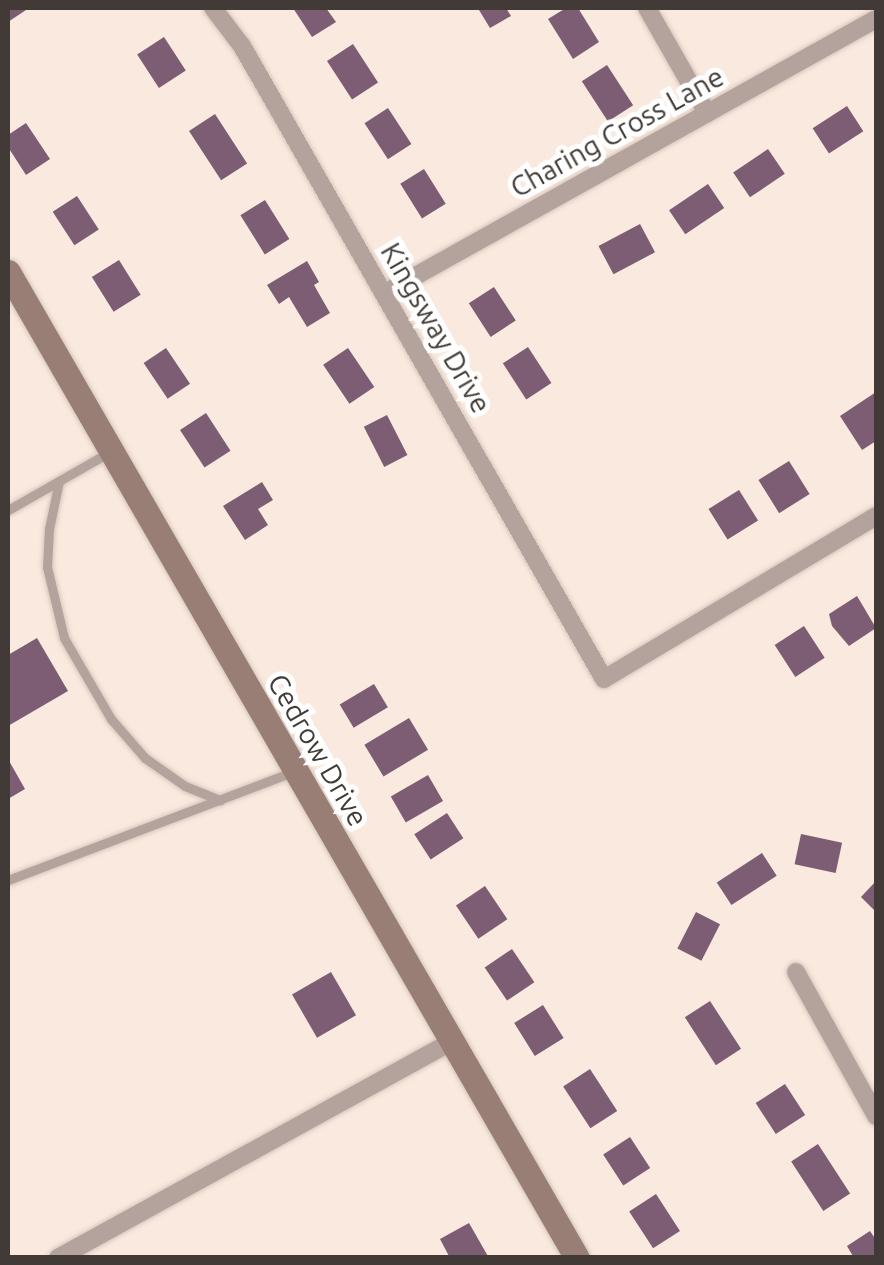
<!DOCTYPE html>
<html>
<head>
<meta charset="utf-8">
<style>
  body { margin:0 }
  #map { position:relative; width:884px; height:1265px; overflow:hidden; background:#fae9de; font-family:Ubuntu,sans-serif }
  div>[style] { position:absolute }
  .building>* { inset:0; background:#7c5d73; transform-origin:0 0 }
  .roads { filter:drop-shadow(0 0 2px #d5c6bc) drop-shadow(0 0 2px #d5c6bc) }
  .lane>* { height:9px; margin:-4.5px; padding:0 4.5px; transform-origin:4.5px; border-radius:4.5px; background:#b4a29c }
  .street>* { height:18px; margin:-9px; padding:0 9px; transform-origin:9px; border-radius:9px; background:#b4a29c }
  .secondary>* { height:25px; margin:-12.5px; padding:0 12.5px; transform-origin:12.5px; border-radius:12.5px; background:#987e75 }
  span { translate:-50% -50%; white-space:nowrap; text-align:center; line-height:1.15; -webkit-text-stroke:10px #fff; paint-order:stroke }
  .street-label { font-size:28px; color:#413a36 }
  .frame { position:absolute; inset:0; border:10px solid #413a36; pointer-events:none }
</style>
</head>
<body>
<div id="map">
  <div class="building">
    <i style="clip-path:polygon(8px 8px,29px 8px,8px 22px)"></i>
    <i style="clip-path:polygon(293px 8px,326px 8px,336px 22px,312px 37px)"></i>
    <i style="clip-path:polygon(483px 8px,506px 8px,511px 16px,490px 28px,479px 10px)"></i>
    <i style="clip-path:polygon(566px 8px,578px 8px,599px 42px,573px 59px,548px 19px)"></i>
    <i style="left:164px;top:37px;width:40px;height:32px;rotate:57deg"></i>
    <i style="left:353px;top:44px;width:46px;height:31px;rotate:57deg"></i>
    <i style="left:607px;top:65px;width:48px;height:30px;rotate:57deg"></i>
    <i style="left:847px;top:106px;width:30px;height:41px;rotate:57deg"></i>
    <i style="left:388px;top:108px;width:43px;height:28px;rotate:57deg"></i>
    <i style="left:215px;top:114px;width:59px;height:31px;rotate:57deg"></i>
    <i style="clip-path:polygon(26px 123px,50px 159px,26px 175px,8px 147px,8px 135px)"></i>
    <i style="left:768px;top:149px;width:30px;height:42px;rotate:56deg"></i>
    <i style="left:424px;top:169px;width:41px;height:28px;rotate:58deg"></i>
    <i style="left:708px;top:184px;width:29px;height:47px;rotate:56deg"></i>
    <i style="left:77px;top:196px;width:40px;height:29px;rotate:57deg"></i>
    <i style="left:265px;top:200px;width:46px;height:29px;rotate:58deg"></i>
    <i style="left:640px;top:224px;width:32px;height:47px;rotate:62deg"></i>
    <i style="left:119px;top:260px;width:41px;height:32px;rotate:58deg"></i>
    <i style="clip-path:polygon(307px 261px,319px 282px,314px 285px,330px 313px,307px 327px,289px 297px,279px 304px,267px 285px)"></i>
    <i style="left:494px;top:287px;width:40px;height:30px;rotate:57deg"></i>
    <i style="left:528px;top:347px;width:43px;height:30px;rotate:57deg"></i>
    <i style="left:166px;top:348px;width:43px;height:27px;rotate:56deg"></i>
    <i style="left:348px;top:348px;width:47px;height:30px;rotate:56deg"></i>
    <i style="clip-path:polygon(876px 392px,876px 441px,862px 450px,840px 416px)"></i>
    <i style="left:206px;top:413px;width:45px;height:31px;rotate:57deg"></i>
    <i style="left:387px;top:415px;width:45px;height:26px;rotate:63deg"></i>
    <i style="left:789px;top:461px;width:39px;height:36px;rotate:58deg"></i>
    <i style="clip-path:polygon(262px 482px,273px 500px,258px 509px,268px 525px,245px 540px,223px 506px)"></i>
    <i style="left:739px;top:490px;width:36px;height:36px;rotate:58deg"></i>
    <i style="clip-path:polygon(857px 596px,876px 628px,849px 646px,832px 626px,829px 614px)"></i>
    <i style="left:804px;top:626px;width:38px;height:35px;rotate:57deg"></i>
    <i style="clip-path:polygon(37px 638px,68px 691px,8px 726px,8px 655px)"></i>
    <i style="left:374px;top:684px;width:27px;height:40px;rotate:59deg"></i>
    <i style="left:409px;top:718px;width:37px;height:52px;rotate:59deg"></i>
    <i style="clip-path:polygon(8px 759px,25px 789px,8px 799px)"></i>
    <i style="left:428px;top:775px;width:30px;height:43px;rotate:60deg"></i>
    <i style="left:447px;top:813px;width:30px;height:39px;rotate:57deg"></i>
    <i style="left:801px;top:834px;width:42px;height:31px;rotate:12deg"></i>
    <i style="left:762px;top:853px;width:27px;height:54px;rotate:57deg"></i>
    <i style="clip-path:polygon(876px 881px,876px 912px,861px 897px)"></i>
    <i style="left:485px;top:886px;width:40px;height:35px;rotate:56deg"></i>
    <i style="left:696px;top:912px;width:27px;height:41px;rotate:27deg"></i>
    <i style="left:512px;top:949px;width:40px;height:33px;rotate:56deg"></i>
    <i style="left:331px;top:972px;width:50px;height:45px;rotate:60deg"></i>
    <i style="left:710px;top:1001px;width:57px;height:30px;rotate:57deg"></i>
    <i style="left:543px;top:1005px;width:39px;height:34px;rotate:58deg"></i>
    <i style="left:590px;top:1069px;width:50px;height:32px;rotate:57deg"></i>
    <i style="left:785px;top:1084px;width:37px;height:35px;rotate:57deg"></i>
    <i style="left:630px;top:1137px;width:37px;height:32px;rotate:57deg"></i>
    <i style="left:818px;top:1144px;width:59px;height:32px;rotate:57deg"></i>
    <i style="left:656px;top:1194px;width:44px;height:32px;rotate:57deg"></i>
    <i style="clip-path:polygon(469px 1223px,489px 1258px,450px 1258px,440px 1239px)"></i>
    <i style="clip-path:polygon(870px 1231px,876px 1240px,876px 1258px,854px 1258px,847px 1246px)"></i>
  </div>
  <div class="roads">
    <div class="lane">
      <i style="left:59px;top:481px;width:49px;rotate:101.8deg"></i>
      <i style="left:49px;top:529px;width:38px;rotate:93deg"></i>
      <i style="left:47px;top:567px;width:73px;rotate:76.5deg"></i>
      <i style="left:64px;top:638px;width:94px;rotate:59.9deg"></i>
      <i style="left:111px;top:719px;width:52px;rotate:48.9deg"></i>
      <i style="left:145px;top:758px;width:49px;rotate:35deg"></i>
      <i style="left:185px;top:786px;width:38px;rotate:22deg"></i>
      <i style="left:8px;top:510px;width:115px;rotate:-29.7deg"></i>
      <i style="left:8px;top:880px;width:307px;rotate:-20.8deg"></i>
    </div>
    <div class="street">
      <i style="left:213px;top:8px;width:48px;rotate:52.7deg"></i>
      <i style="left:242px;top:46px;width:729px;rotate:60.24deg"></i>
      <i style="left:604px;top:679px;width:317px;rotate:-30.9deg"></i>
      <i style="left:647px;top:8px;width:121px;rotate:60.3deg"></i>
      <i style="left:385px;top:293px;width:562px;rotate:-29.16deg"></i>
      <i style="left:796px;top:972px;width:165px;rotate:60.9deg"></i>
      <i style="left:58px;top:1258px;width:448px;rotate:-28.8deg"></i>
    </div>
    <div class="secondary">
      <i style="left:8px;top:272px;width:1138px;rotate:60.01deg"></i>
    </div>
  </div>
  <div class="street-label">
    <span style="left:617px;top:132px;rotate:-29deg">Charing Cross Lane</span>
    <span style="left:436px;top:328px;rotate:60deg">Kingsway Drive</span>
    <span style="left:318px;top:750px;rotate:60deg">Cedrow Drive</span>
  </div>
  <div class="frame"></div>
</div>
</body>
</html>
